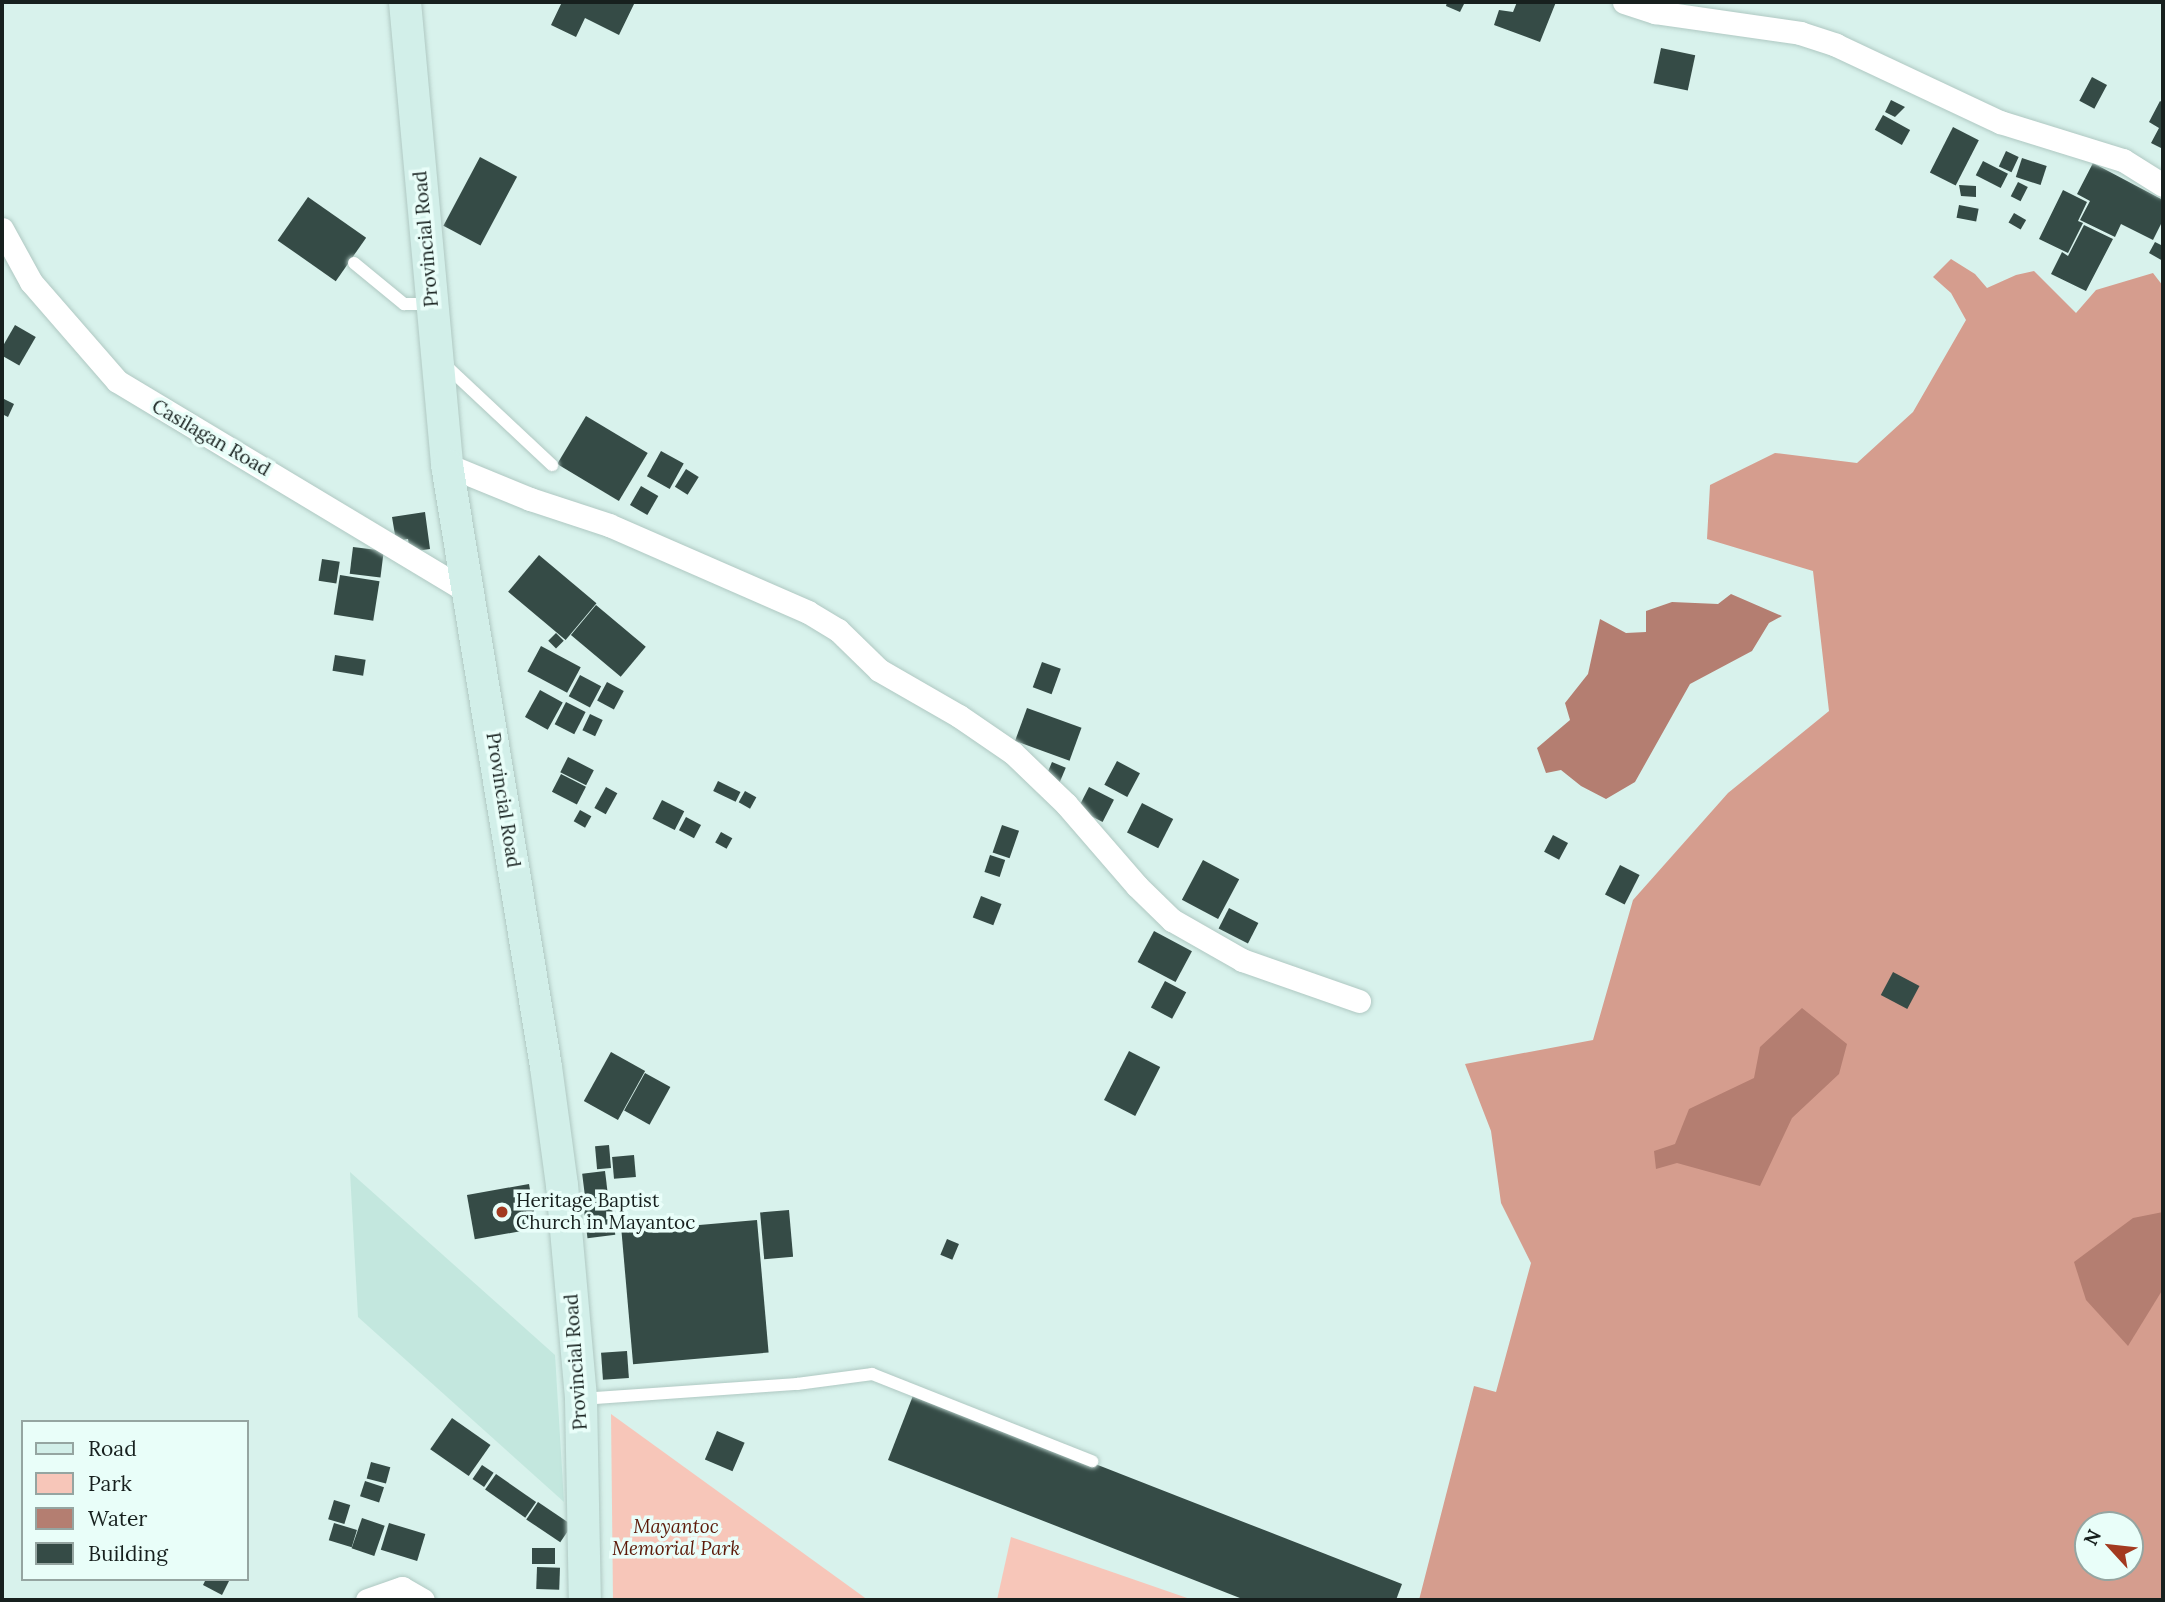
<!DOCTYPE html>
<html>
<head>
<meta charset="utf-8">
<style>
  body { margin:0 }
  #map { position:relative; width:2165px; height:1602px; overflow:hidden; background:#d8f2ec; font-family:Lora,serif }
  div>[style] { position:absolute }
  .built>* { inset:0; background:#c3e7de }
  .green>* { inset:0; background:#f7c6b9 }
  .forest>* { inset:0; background:#d59d8e }
  .water>* { inset:0; background:#b47e71 }
  .building>* { inset:0; background:#354b46; transform-origin:0 0 }
  .roads { filter:drop-shadow(0 0 2px #afc8c2) drop-shadow(0 0 2px #afc8c2) }
  .service>* { height:12px; margin:-6px; padding:0 6px; transform-origin:6px; border-radius:6px; background:#fff }
  .minor>* { height:23px; margin:-11.5px; padding:0 11.5px; transform-origin:11.5px; border-radius:11.5px; background:#fff }
  .secondary>* { height:32px; margin:-16px; padding:0 16px; transform-origin:16px; border-radius:16px; background:#d2efe9 }
  .dots>* { width:19px; height:19px; translate:-50% -50%; box-sizing:border-box; border:4px solid #e9fef9; border-radius:50% }
  span { translate:-50% -50%; white-space:nowrap; text-align:center; line-height:1.15; -webkit-text-stroke:7px #e9fef9; paint-order:stroke }
  .street-label { font-size:19px; color:#17201e }
  .poi-label { font-size:19px; color:#17201e }
  .left { translate:0 -50%; text-align:left }
  .park-label { font-size:19px; color:#5c1a09; font-style:italic }
  .frame { position:absolute; inset:0; border:4px solid #17201e; pointer-events:none }
  .legend { position:absolute; left:21px; top:1420px; width:228px; height:161px; box-sizing:border-box; background:#e9fef9; border:2px solid #95a5a1; margin:0; padding:9px 12px; list-style:none; font-size:21px; color:#17201e }
  .legend li { display:flex; align-items:center; gap:14px; height:35px }
  .legend b { width:35px; border:2px solid #95a5a1 }
  .north { position:absolute; left:2074px; top:1511px; width:70px; height:70px; box-sizing:border-box; background:#e9fef9; border:2px solid #95a5a1; border-radius:50%; rotate:297deg; font-size:19px; font-weight:700; line-height:28px; text-align:center; color:#17201e }
  .north::after { content:''; display:block; margin:auto; width:24px; height:32px; background:#a33a20; clip-path:polygon(50% 0,100% 100%,50% 72%,0 100%) }
</style>
</head>
<body>
<div id="map">
  <div class="built">
    <i style="clip-path:polygon(350px 1172px,555px 1355px,564px 1502px,358px 1317px)"></i>
  </div>
  <div class="green">
    <i style="clip-path:polygon(611px 1414px,868px 1600px,613px 1600px)"></i>
    <i style="clip-path:polygon(1011px 1537px,1193px 1600px,997px 1600px)"></i>
  </div>
  <div class="forest">
    <i style="clip-path:polygon(evenodd,1951px 259px,1975px 274px,1987px 288px,2016px 275px,2034px 271px,2076px 313px,2096px 290px,2153px 273px,2163px 286px,2163px 1600px,1419px 1600px,1474px 1386px,1496px 1392px,1531px 1263px,1501px 1203px,1491px 1131px,1465px 1064px,1593px 1040px,1633px 900px,1728px 793px,1829px 711px,1813px 571px,1707px 539px,1710px 485px,1775px 453px,1857px 463px,1913px 412px,1966px 320px,1951px 293px,1933px 277px,1951px 259px,2088px 1525px,2130px 1525px,2130px 1567px,2088px 1567px,2088px 1525px)"></i>
  </div>
  <div class="water">
    <i style="clip-path:polygon(1731px 594px,1782px 616px,1769px 623px,1752px 651px,1690px 684px,1635px 782px,1606px 799px,1581px 786px,1561px 770px,1546px 773px,1537px 748px,1570px 720px,1565px 703px,1588px 674px,1600px 619px,1626px 633px,1646px 632px,1646px 611px,1672px 602px,1718px 604px)"></i>
    <i style="clip-path:polygon(1802px 1008px,1847px 1044px,1839px 1074px,1792px 1118px,1760px 1186px,1677px 1163px,1656px 1169px,1654px 1151px,1675px 1144px,1689px 1109px,1754px 1078px,1760px 1047px)"></i>
    <i style="clip-path:polygon(2163px 1212px,2163px 1289px,2128px 1346px,2086px 1300px,2074px 1262px,2133px 1218px)"></i>
  </div>
  <div class="building">
    <i style="clip-path:polygon(562px 2px,635px 2px,619px 35px,585px 18px,576px 37px,551px 25px)"></i>
    <i style="clip-path:polygon(1447px 2px,1465px 2px,1460px 12px,1446px 6px)"></i>
    <i style="clip-path:polygon(1517px 2px,1556px 2px,1540px 42px,1494px 25px,1499px 10px,1513px 12px)"></i>
    <i style="left:1661px;top:48px;width:35px;height:36px;rotate:12deg"></i>
    <i style="left:2092px;top:77px;width:17px;height:27px;rotate:28deg"></i>
    <i style="clip-path:polygon(1891px 100px,1905px 107px,1895px 117px,1885px 112px)"></i>
    <i style="clip-path:polygon(2160px 101px,2163px 103px,2163px 149px,2151px 143px,2159px 128px,2149px 122px)"></i>
    <i style="left:1883px;top:115px;width:31px;height:17px;rotate:29deg"></i>
    <i style="left:1953px;top:127px;width:29px;height:51px;rotate:27deg"></i>
    <i style="left:2006px;top:151px;width:14px;height:17px;rotate:25deg"></i>
    <i style="left:480px;top:157px;width:42px;height:78px;rotate:28deg"></i>
    <i style="left:2022px;top:158px;width:26px;height:20px;rotate:18deg"></i>
    <i style="left:1983px;top:161px;width:28px;height:16px;rotate:27deg"></i>
    <i style="clip-path:polygon(2093px 163px,2163px 200px,2163px 220px,2153px 240px,2121px 224px,2115px 237px,2080px 220px,2090px 201px,2077px 194px)"></i>
    <i style="left:2018px;top:182px;width:11px;height:16px;rotate:27deg"></i>
    <i style="clip-path:polygon(1959px 185px,1976px 186px,1976px 197px,1961px 196px)"></i>
    <i style="clip-path:polygon(2063px 190px,2087px 202px,2078px 221px,2083px 223px,2068px 253px,2039px 239px)"></i>
    <i style="left:308px;top:197px;width:71px;height:53px;rotate:35deg"></i>
    <i style="left:1959px;top:205px;width:20px;height:13px;rotate:11deg"></i>
    <i style="left:2014px;top:213px;width:14px;height:11px;rotate:30deg"></i>
    <i style="clip-path:polygon(2084px 225px,2113px 239px,2086px 291px,2051px 274px,2062px 252px,2068px 256px)"></i>
    <i style="clip-path:polygon(2155px 242px,2163px 246px,2163px 261px,2149px 253px)"></i>
    <i style="left:15px;top:325px;width:24px;height:33px;rotate:30deg"></i>
    <i style="clip-path:polygon(4px 399px,14px 404px,8px 417px,2px 414px)"></i>
    <i style="left:586px;top:416px;width:72px;height:56px;rotate:31deg"></i>
    <i style="left:661px;top:451px;width:26px;height:29px;rotate:29deg"></i>
    <i style="left:686px;top:469px;width:15px;height:21px;rotate:32deg"></i>
    <i style="left:641px;top:486px;width:20px;height:22px;rotate:30deg"></i>
    <i style="clip-path:polygon(425px 512px,430px 549px,410px 552px,408px 539px,396px 541px,392px 517px)"></i>
    <i style="left:353px;top:547px;width:31px;height:27px;rotate:7deg"></i>
    <i style="left:539px;top:555px;width:75px;height:48px;rotate:40deg"></i>
    <i style="left:322px;top:559px;width:18px;height:22px;rotate:9deg"></i>
    <i style="left:340px;top:575px;width:40px;height:40px;rotate:9deg"></i>
    <i style="left:596px;top:605px;width:65px;height:39px;rotate:40deg"></i>
    <i style="left:556px;top:633px;width:11px;height:11px;rotate:45deg"></i>
    <i style="left:541px;top:646px;width:45px;height:29px;rotate:28deg"></i>
    <i style="left:335px;top:655px;width:31px;height:16px;rotate:9deg"></i>
    <i style="left:1042px;top:662px;width:20px;height:27px;rotate:20deg"></i>
    <i style="left:580px;top:675px;width:24px;height:24px;rotate:28deg"></i>
    <i style="left:607px;top:682px;width:19px;height:21px;rotate:28deg"></i>
    <i style="left:540px;top:690px;width:26px;height:31px;rotate:29deg"></i>
    <i style="left:566px;top:702px;width:22px;height:25px;rotate:27deg"></i>
    <i style="left:1027px;top:708px;width:58px;height:35px;rotate:20deg"></i>
    <i style="left:590px;top:714px;width:14px;height:18px;rotate:25deg"></i>
    <i style="left:568px;top:757px;width:29px;height:17px;rotate:27deg"></i>
    <i style="left:1117px;top:761px;width:26px;height:27px;rotate:28deg"></i>
    <i style="left:1052px;top:762px;width:15px;height:19px;rotate:23deg"></i>
    <i style="left:561px;top:774px;width:28px;height:20px;rotate:27deg"></i>
    <i style="left:718px;top:781px;width:25px;height:11px;rotate:26deg"></i>
    <i style="left:606px;top:787px;width:13px;height:24px;rotate:29deg"></i>
    <i style="left:1089px;top:787px;width:28px;height:25px;rotate:27deg"></i>
    <i style="left:745px;top:791px;width:13px;height:13px;rotate:29deg"></i>
    <i style="left:662px;top:800px;width:25px;height:21px;rotate:27deg"></i>
    <i style="left:1142px;top:803px;width:35px;height:33px;rotate:27deg"></i>
    <i style="left:580px;top:810px;width:13px;height:13px;rotate:29deg"></i>
    <i style="left:686px;top:817px;width:17px;height:15px;rotate:28deg"></i>
    <i style="left:1002px;top:825px;width:18px;height:29px;rotate:19deg"></i>
    <i style="left:721px;top:832px;width:13px;height:12px;rotate:29deg"></i>
    <i style="left:1553px;top:835px;width:17px;height:19px;rotate:28deg"></i>
    <i style="left:990px;top:855px;width:16px;height:18px;rotate:18deg"></i>
    <i style="left:1203px;top:860px;width:41px;height:45px;rotate:28deg"></i>
    <i style="left:1620px;top:865px;width:22px;height:33px;rotate:27deg"></i>
    <i style="left:981px;top:896px;width:22px;height:23px;rotate:21deg"></i>
    <i style="left:1229px;top:908px;width:33px;height:23px;rotate:27deg"></i>
    <i style="left:1154px;top:931px;width:43px;height:35px;rotate:28deg"></i>
    <i style="left:1893px;top:972px;width:30px;height:26px;rotate:28deg"></i>
    <i style="left:1165px;top:981px;width:24px;height:30px;rotate:28deg"></i>
    <i style="left:1129px;top:1051px;width:35px;height:55px;rotate:27deg"></i>
    <i style="left:611px;top:1052px;width:39px;height:56px;rotate:29deg"></i>
    <i style="left:645px;top:1073px;width:29px;height:43px;rotate:29deg"></i>
    <i style="left:609px;top:1145px;width:23px;height:14px;rotate:85deg"></i>
    <i style="left:634px;top:1155px;width:22px;height:22px;rotate:85deg"></i>
    <i style="left:605px;top:1171px;width:26px;height:23px;rotate:83deg"></i>
    <i style="left:529px;top:1184px;width:45px;height:63px;rotate:80deg"></i>
    <i style="left:611px;top:1200px;width:35px;height:28px;rotate:83deg"></i>
    <i style="left:789px;top:1210px;width:47px;height:29px;rotate:85deg"></i>
    <i style="left:757px;top:1220px;width:133px;height:136px;rotate:85deg"></i>
    <i style="left:947px;top:1239px;width:13px;height:17px;rotate:23deg"></i>
    <i style="left:627px;top:1351px;width:27px;height:26px;rotate:86deg"></i>
    <i style="clip-path:polygon(914px 1393px,1402px 1584px,1396px 1600px,1245px 1600px,888px 1460px)"></i>
    <i style="left:452px;top:1418px;width:47px;height:38px;rotate:35deg"></i>
    <i style="left:717px;top:1431px;width:30px;height:31px;rotate:23deg"></i>
    <i style="left:371px;top:1462px;width:20px;height:17px;rotate:15deg"></i>
    <i style="left:482px;top:1465px;width:14px;height:17px;rotate:34deg"></i>
    <i style="left:496px;top:1474px;width:49px;height:19px;rotate:35deg"></i>
    <i style="left:365px;top:1481px;width:20px;height:16px;rotate:18deg"></i>
    <i style="left:334px;top:1500px;width:17px;height:20px;rotate:17deg"></i>
    <i style="left:538px;top:1502px;width:41px;height:21px;rotate:34deg"></i>
    <i style="left:362px;top:1518px;width:24px;height:32px;rotate:19deg"></i>
    <i style="left:334px;top:1523px;width:24px;height:18px;rotate:17deg"></i>
    <i style="left:389px;top:1523px;width:38px;height:28px;rotate:17deg"></i>
    <i style="left:532px;top:1548px;width:23px;height:16px"></i>
    <i style="left:537px;top:1567px;width:23px;height:22px;rotate:2deg"></i>
    <i style="clip-path:polygon(206px 1579px,230px 1579px,222px 1595px,203px 1585px)"></i>
  </div>
  <div class="roads">
    <div class="service">
      <i style="left:354px;top:263px;width:65px;rotate:39.4deg"></i>
      <i style="left:404px;top:304px;width:28px"></i>
      <i style="left:442px;top:362px;width:151px;rotate:43.1deg"></i>
      <i style="left:581px;top:1399px;width:217px;rotate:-4deg"></i>
      <i style="left:797px;top:1384px;width:76px;rotate:-7.6deg"></i>
      <i style="left:872px;top:1374px;width:237px;rotate:21.6deg"></i>
    </div>
    <div class="minor">
      <i style="left:1624px;top:2px;width:33px;rotate:18deg"></i>
      <i style="left:1655px;top:12px;width:147px;rotate:8.2deg"></i>
      <i style="left:1800px;top:33px;width:38px;rotate:18deg"></i>
      <i style="left:1836px;top:45px;width:181px;rotate:25.2deg"></i>
      <i style="left:2000px;top:122px;width:129px;rotate:17.2deg"></i>
      <i style="left:2123px;top:160px;width:47px;rotate:32deg"></i>
      <i style="left:2px;top:229px;width:60px;rotate:61.3deg"></i>
      <i style="left:31px;top:282px;width:131px;rotate:49deg"></i>
      <i style="left:117px;top:381px;width:412px;rotate:31deg"></i>
      <i style="left:447px;top:465px;width:90px;rotate:22.3deg"></i>
      <i style="left:530px;top:499px;width:83px;rotate:18.2deg"></i>
      <i style="left:609px;top:525px;width:217px;rotate:23.6deg"></i>
      <i style="left:808px;top:612px;width:35px;rotate:31deg"></i>
      <i style="left:838px;top:630px;width:57px;rotate:44.3deg"></i>
      <i style="left:879px;top:670px;width:92px;rotate:29.9deg"></i>
      <i style="left:959px;top:716px;width:65px;rotate:34.4deg"></i>
      <i style="left:1013px;top:753px;width:74px;rotate:43.9deg"></i>
      <i style="left:1066px;top:804px;width:108px;rotate:49.1deg"></i>
      <i style="left:1137px;top:886px;width:49px;rotate:44.2deg"></i>
      <i style="left:1172px;top:920px;width:81px;rotate:29.7deg"></i>
      <i style="left:1242px;top:960px;width:124px;rotate:19.3deg"></i>
      <i style="left:367px;top:1600px;width:37px;rotate:-19deg"></i>
      <i style="left:402px;top:1588px;width:24px;rotate:30deg"></i>
    </div>
    <div class="secondary">
      <i style="left:405px;top:2px;width:465px;rotate:84.8deg"></i>
      <i style="left:447px;top:465px;width:610px;rotate:80.66deg"></i>
      <i style="left:546px;top:1067px;width:119px;rotate:82.3deg"></i>
      <i style="left:562px;top:1185px;width:215px;rotate:84.9deg"></i>
      <i style="left:581px;top:1399px;width:201px;rotate:88.9deg"></i>
    </div>
  </div>
  <div class="dots">
    <i style="left:502px;top:1212px;background:#a33a20"></i>
  </div>
  <div class="street-label">
    <span style="left:426px;top:239px;rotate:-95deg">Provincial Road</span>
    <span style="left:211px;top:438px;rotate:30deg">Casilagan Road</span>
    <span style="left:503px;top:800px;rotate:81deg">Provincial Road</span>
    <span style="left:576px;top:1362px;rotate:-94deg">Provincial Road</span>
  </div>
  <div class="poi-label">
    <span class="left" style="left:516px;top:1212px">Heritage Baptist<br>Church in Mayantoc</span>
  </div>
  <div class="park-label">
    <span style="left:676px;top:1538px">Mayantoc<br>Memorial Park</span>
  </div>
  <div class="frame"></div>
  <ul class="legend">
  <li><b style="height:9px;background:#d2efe9"></b>Road</li>
  <li><b style="height:19px;background:#f7c6b9"></b>Park</li>
  <li><b style="height:19px;background:#b47e71"></b>Water</li>
  <li><b style="height:19px;background:#354b46"></b>Building</li>
  </ul>
  <div class="north">N</div>
</div>
</body>
</html>
